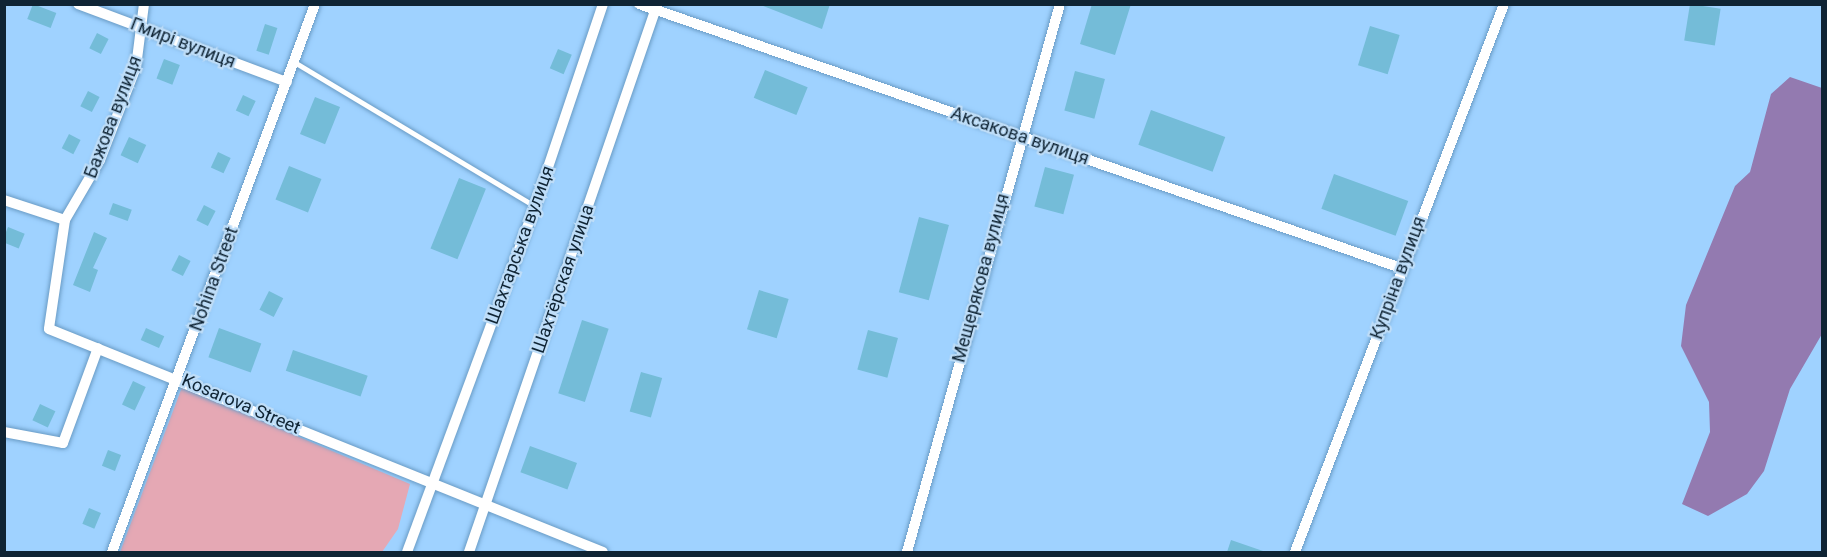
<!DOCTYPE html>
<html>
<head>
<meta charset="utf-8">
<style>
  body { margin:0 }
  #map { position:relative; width:1827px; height:557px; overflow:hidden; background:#9fd2ff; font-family:Roboto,sans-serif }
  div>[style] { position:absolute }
  .green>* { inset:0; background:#e5a8b4 }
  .water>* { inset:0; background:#937ab0 }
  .building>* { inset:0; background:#74bcd8; transform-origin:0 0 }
  .roads { filter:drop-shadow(0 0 2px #699bc5) drop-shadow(0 0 2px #699bc5) }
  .service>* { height:5px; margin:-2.5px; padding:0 2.5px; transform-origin:2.5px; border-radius:2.5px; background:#fff }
  .minor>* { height:10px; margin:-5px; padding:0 5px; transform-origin:5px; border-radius:5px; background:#fff }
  span { translate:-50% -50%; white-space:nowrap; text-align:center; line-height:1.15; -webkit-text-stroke:4.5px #beddf8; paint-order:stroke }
  .street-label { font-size:18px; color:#0f2434 }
  .frame { position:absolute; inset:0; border:6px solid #0f2434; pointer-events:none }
</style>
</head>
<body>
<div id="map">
  <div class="green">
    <i style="clip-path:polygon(182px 387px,410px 484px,398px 529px,382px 552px,120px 552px)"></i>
  </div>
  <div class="water">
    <i style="clip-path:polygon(1790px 77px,1822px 88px,1822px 334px,1790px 389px,1764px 471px,1747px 494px,1708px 516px,1682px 504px,1710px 432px,1709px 402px,1681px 346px,1686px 305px,1735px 186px,1750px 172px,1771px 94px)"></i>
  </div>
  <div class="building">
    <i style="left:33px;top:4px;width:25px;height:16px;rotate:21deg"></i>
    <i style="clip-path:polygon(758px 4px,830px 4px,822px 29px)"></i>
    <i style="clip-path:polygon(1092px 4px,1131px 4px,1115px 55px,1080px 44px)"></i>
    <i style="left:1690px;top:4px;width:31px;height:37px;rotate:9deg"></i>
    <i style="left:265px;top:24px;width:13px;height:28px;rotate:18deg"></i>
    <i style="left:1370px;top:26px;width:31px;height:41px;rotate:17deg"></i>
    <i style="left:97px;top:33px;width:13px;height:17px;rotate:27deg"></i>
    <i style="left:558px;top:49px;width:15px;height:21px;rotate:23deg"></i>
    <i style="left:164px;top:59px;width:17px;height:21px;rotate:21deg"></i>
    <i style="left:765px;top:70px;width:46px;height:30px;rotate:22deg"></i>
    <i style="left:1075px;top:71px;width:31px;height:41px;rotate:15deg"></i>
    <i style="left:88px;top:91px;width:13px;height:17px;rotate:27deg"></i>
    <i style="left:243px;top:95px;width:14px;height:17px;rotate:25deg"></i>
    <i style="left:315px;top:97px;width:27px;height:40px;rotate:22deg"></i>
    <i style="left:1151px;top:110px;width:79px;height:37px;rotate:20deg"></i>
    <i style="left:69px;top:134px;width:13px;height:16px;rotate:27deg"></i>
    <i style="left:129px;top:137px;width:19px;height:20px;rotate:25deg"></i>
    <i style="left:218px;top:152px;width:14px;height:17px;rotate:25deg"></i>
    <i style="left:289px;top:166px;width:35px;height:36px;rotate:22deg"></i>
    <i style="left:1045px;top:167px;width:30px;height:41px;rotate:15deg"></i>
    <i style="left:1334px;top:174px;width:79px;height:37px;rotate:20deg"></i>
    <i style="left:459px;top:178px;width:29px;height:76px;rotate:22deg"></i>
    <i style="left:113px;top:203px;width:20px;height:12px;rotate:20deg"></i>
    <i style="left:204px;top:205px;width:13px;height:17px;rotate:27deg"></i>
    <i style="left:919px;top:217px;width:31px;height:78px;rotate:15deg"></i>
    <i style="left:8px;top:227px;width:18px;height:16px;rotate:22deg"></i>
    <i style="clip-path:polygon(94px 232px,107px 238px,93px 268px,98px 270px,90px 292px,73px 285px)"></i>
    <i style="left:179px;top:255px;width:13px;height:17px;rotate:27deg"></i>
    <i style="left:759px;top:290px;width:31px;height:41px;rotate:17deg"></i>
    <i style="left:269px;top:291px;width:16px;height:21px;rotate:27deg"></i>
    <i style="left:582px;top:320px;width:28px;height:77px;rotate:18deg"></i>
    <i style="left:146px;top:328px;width:20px;height:13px;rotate:24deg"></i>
    <i style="left:219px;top:328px;width:45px;height:31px;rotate:20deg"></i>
    <i style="left:868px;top:330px;width:31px;height:41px;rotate:15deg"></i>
    <i style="left:293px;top:350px;width:79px;height:22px;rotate:19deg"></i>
    <i style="left:641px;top:372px;width:22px;height:41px;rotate:16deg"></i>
    <i style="left:133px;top:381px;width:14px;height:26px;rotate:25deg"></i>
    <i style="left:40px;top:404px;width:17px;height:18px;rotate:25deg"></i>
    <i style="left:530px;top:446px;width:50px;height:28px;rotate:20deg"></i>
    <i style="left:108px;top:450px;width:14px;height:17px;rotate:21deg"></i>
    <i style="left:89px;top:508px;width:13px;height:17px;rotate:23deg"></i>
    <i style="clip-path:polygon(1231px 540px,1263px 551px,1263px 552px,1227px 552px)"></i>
  </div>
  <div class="roads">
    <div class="service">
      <i style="left:294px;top:62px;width:281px;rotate:30.9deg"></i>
    </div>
    <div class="minor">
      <i style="left:78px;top:4px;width:223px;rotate:20.5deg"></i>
      <i style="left:144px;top:4px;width:64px;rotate:97.2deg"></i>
      <i style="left:136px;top:67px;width:100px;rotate:111.2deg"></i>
      <i style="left:100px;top:160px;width:69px;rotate:120.3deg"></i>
      <i style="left:65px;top:220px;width:110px;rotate:98.4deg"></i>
      <i style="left:49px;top:329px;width:597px;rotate:21.93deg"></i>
      <i style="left:639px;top:4px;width:806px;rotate:19.11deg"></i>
      <i style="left:4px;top:200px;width:64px;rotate:18.2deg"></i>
      <i style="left:4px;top:432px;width:60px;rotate:10.6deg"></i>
      <i style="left:63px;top:443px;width:101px;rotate:-69.8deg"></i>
      <i style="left:112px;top:552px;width:584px;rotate:-69.67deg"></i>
      <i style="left:407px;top:552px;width:369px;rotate:-69.7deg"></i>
      <i style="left:535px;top:206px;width:213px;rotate:-71.4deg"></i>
      <i style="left:469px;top:552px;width:578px;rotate:-71.03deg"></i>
      <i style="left:907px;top:552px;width:569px;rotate:-74.4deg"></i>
      <i style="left:1295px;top:552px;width:587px;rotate:-69.12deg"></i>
    </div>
  </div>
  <div class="street-label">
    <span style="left:183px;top:43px;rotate:21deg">Гмирі вулиця</span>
    <span style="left:113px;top:117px;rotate:-69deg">Бажова вулиця</span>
    <span style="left:1020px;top:136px;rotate:19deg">Аксакова вулиця</span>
    <span style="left:520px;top:245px;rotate:-70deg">Шахтарська вулиця</span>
    <span style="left:981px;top:278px;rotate:-75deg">Мещерякова вулиця</span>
    <span style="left:1398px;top:278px;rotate:-70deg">Купріна вулиця</span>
    <span style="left:214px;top:279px;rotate:-70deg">Nohina Street</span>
    <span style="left:563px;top:279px;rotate:-71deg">Шахтёрская улица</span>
    <span style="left:241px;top:404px;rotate:23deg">Kosarova Street</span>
  </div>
  <div class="frame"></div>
</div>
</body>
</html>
